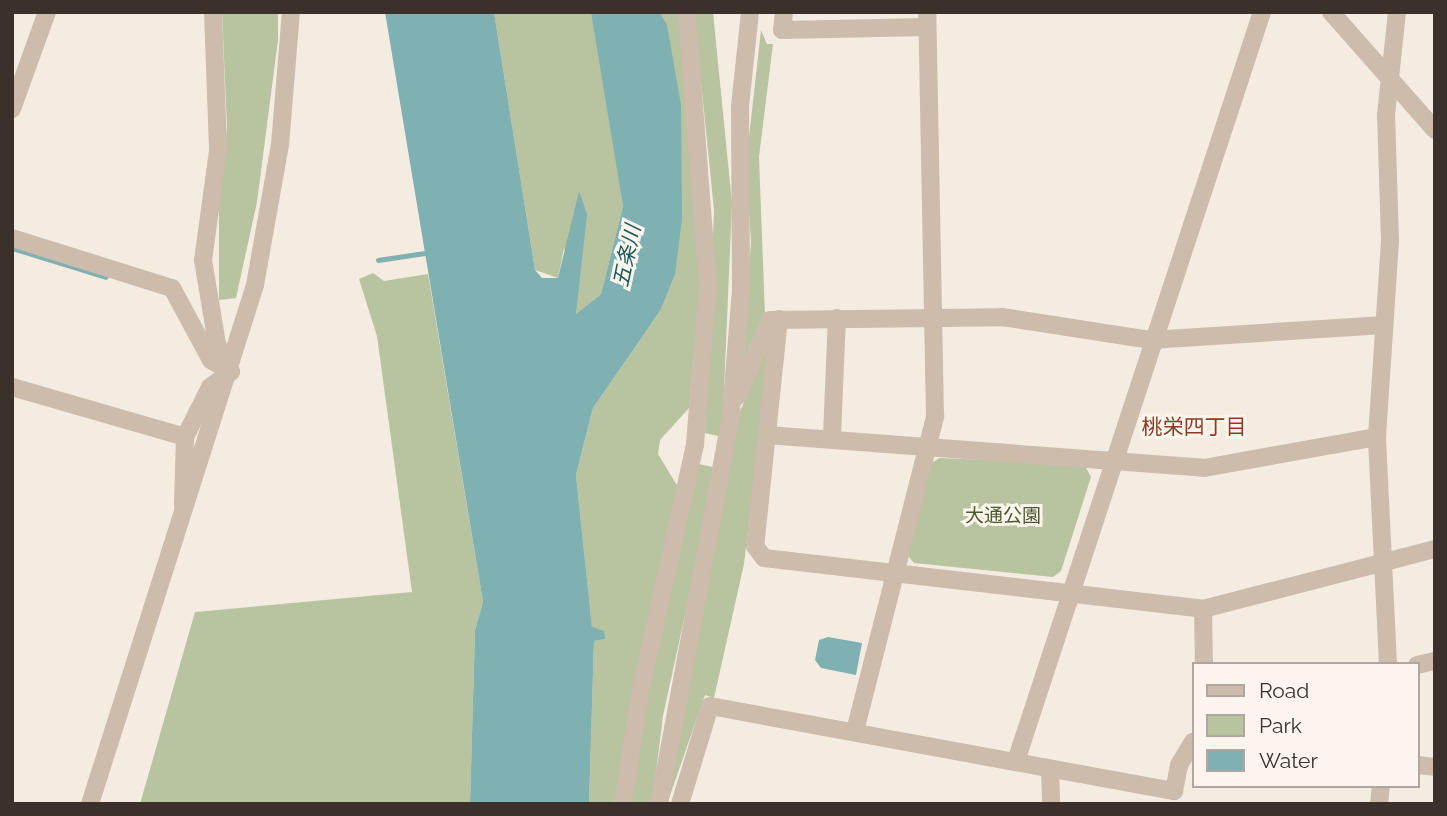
<!DOCTYPE html>
<html>
<head>
<meta charset="utf-8">
<style>
  body { margin:0 }
  #map { position:relative; width:1447px; height:816px; overflow:hidden; background:#f4ebe1; font-family:Raleway,"Noto Sans JP",sans-serif }
  div>[style] { position:absolute }
  .green>* { inset:0; background:#b8c4a0 }
  .water>* { inset:0; background:#7fb0b2 }
  .stream>* { height:5px; margin:-2.5px; padding:0 2.5px; transform-origin:2.5px; border-radius:2.5px; background:#7fb0b2 }
  .minor>* { height:18px; margin:-9px; padding:0 9px; transform-origin:9px; border-radius:9px; background:#cdbbac }
  span { translate:-50% -50%; white-space:nowrap; text-align:center; line-height:1.15; -webkit-text-stroke:6px #fbf5ee; paint-order:stroke }
  .park-label { font-size:19px; color:#4a5a2e }
  .water-label { font-size:21px; color:#1f5a5e; font-style:italic }
  .neighbourhood-label { font-size:21px; color:#8c3b22 }
  .frame { position:absolute; inset:0; border:14px solid #3b302b; pointer-events:none }
  .legend { position:absolute; left:1192px; top:662px; width:228px; height:126px; box-sizing:border-box; background:#fbf5ee; border:2px solid #aea6a0; margin:0; padding:9px 12px; list-style:none; font-size:21px; color:#3b302b }
  .legend li { display:flex; align-items:center; gap:14px; height:35px }
  .legend b { width:35px; border:2px solid #aea6a0 }
</style>
</head>
<body>
<div id="map">
  <div class="green">
    <i style="clip-path:polygon(222px 12px,278px 12px,278px 40px,257px 202px,236px 298px,219px 300px,219px 200px,227px 128px)"></i>
    <i style="clip-path:polygon(494px 12px,591px 12px,600px 42px,623px 206px,601px 294px,576px 314px,578px 281px,564px 248px,558px 278px,535px 270px)"></i>
    <i style="clip-path:polygon(660px 12px,680px 12px,700px 285px,689px 408px,660px 440px,658px 454px,678px 487px,614px 804px,589px 804px,594px 641px,605px 639px,592px 628px,576px 475px,593px 408px,660px 311px,667px 25px)"></i>
    <i style="clip-path:polygon(694px 12px,713px 12px,732px 203px,722px 437px,705px 433px,714px 210px)"></i>
    <i style="clip-path:polygon(761px 30px,767px 44px,773px 44px,759px 157px,765px 315px,740px 382px,751px 242px,746px 164px)"></i>
    <i style="clip-path:polygon(373px 273px,384px 281px,428px 274px,483px 602px,475px 630px,470px 804px,140px 804px,195px 612px,412px 592px,377px 336px,359px 279px)"></i>
    <i style="clip-path:polygon(771px 336px,744px 564px,714px 698px,705px 695px,667px 804px,739px 414px)"></i>
    <i style="clip-path:polygon(939px 458px,1084px 464px,1091px 477px,1061px 571px,1053px 577px,914px 563px,907px 555px,929px 465px)"></i>
    <i style="clip-path:polygon(699px 464px,717px 468px,663px 716px,652px 804px,631px 804px,646px 700px)"></i>
  </div>
  <div class="water">
    <i style="clip-path:polygon(385px 12px,494px 12px,535px 270px,542px 278px,558px 278px,579px 191px,587px 214px,576px 314px,601px 294px,623px 206px,591px 12px,660px 12px,667px 25px,681px 105px,682px 219px,675px 274px,660px 311px,593px 408px,576px 475px,592px 627px,604px 631px,605px 639px,594px 641px,589px 804px,470px 804px,475px 630px,483px 602px)"></i>
    <i style="clip-path:polygon(828px 637px,862px 643px,856px 675px,821px 668px,815px 660px,819px 640px)"></i>
  </div>
  <div class="stream">
    <i style="left:12px;top:248px;width:98px;rotate:17.1deg"></i>
    <i style="left:378px;top:260px;width:54px;rotate:-8.6deg"></i>
  </div>
  <div class="minor">
    <i style="left:213px;top:12px;width:139px;rotate:87.9deg"></i>
    <i style="left:218px;top:151px;width:110px;rotate:97.8deg"></i>
    <i style="left:203px;top:260px;width:85px;rotate:80.5deg"></i>
    <i style="left:217px;top:344px;width:31px;rotate:63deg"></i>
    <i style="left:784px;top:12px;width:18px;rotate:96deg"></i>
    <i style="left:782px;top:30px;width:145px;rotate:-1.2deg"></i>
    <i style="left:1331px;top:12px;width:157px;rotate:48.6deg"></i>
    <i style="left:12px;top:109px;width:103px;rotate:-70.2deg"></i>
    <i style="left:12px;top:238px;width:168px;rotate:17.4deg"></i>
    <i style="left:172px;top:288px;width:82px;rotate:61.6deg"></i>
    <i style="left:211px;top:360px;width:23px;rotate:31deg"></i>
    <i style="left:779px;top:319px;width:228px;rotate:96deg"></i>
    <i style="left:755px;top:546px;width:15px;rotate:53deg"></i>
    <i style="left:764px;top:558px;width:442px;rotate:6.6deg"></i>
    <i style="left:1203px;top:609px;width:240px;rotate:-14.5deg"></i>
    <i style="left:12px;top:387px;width:180px;rotate:16.1deg"></i>
    <i style="left:185px;top:437px;width:68px;rotate:91.7deg"></i>
    <i style="left:738px;top:396px;width:82px;rotate:-67.2deg"></i>
    <i style="left:770px;top:320px;width:232px;rotate:-0.7deg"></i>
    <i style="left:1002px;top:317px;width:151px;rotate:8.8deg"></i>
    <i style="left:1151px;top:340px;width:230px;rotate:-3.7deg"></i>
    <i style="left:767px;top:435px;width:438px;rotate:4.3deg"></i>
    <i style="left:1204px;top:468px;width:176px;rotate:-10.2deg"></i>
    <i style="left:832px;top:436px;width:118px;rotate:-87.6deg"></i>
    <i style="left:185px;top:437px;width:56px;rotate:-63.4deg"></i>
    <i style="left:210px;top:387px;width:26px;rotate:-36deg"></i>
    <i style="left:1203px;top:609px;width:55px;rotate:89deg"></i>
    <i style="left:1388px;top:664px;width:227px;rotate:-92.8deg"></i>
    <i style="left:1377px;top:437px;width:197px;rotate:-86.2deg"></i>
    <i style="left:1390px;top:240px;width:125px;rotate:-91.8deg"></i>
    <i style="left:1386px;top:115px;width:104px;rotate:-83.9deg"></i>
    <i style="left:1417px;top:665px;width:18px;rotate:-13deg"></i>
    <i style="left:855px;top:731px;width:325px;rotate:-75.7deg"></i>
    <i style="left:935px;top:416px;width:404px;rotate:-91.1deg"></i>
    <i style="left:1016px;top:761px;width:788px;rotate:-71.82deg"></i>
    <i style="left:1417px;top:765px;width:18px;rotate:6deg"></i>
    <i style="left:1050px;top:770px;width:34px;rotate:88deg"></i>
    <i style="left:90px;top:804px;width:545px;rotate:-72.36deg"></i>
    <i style="left:255px;top:285px;width:142px;rotate:-79.9deg"></i>
    <i style="left:280px;top:145px;width:133px;rotate:-85.3deg"></i>
    <i style="left:623px;top:804px;width:112px;rotate:-81.3deg"></i>
    <i style="left:640px;top:693px;width:255px;rotate:-77.5deg"></i>
    <i style="left:695px;top:444px;width:158px;rotate:-85.3deg"></i>
    <i style="left:708px;top:287px;width:276px;rotate:-94.4deg"></i>
    <i style="left:659px;top:804px;width:397px;rotate:-79.5deg"></i>
    <i style="left:731px;top:414px;width:123px;rotate:-85.4deg"></i>
    <i style="left:741px;top:291px;width:185px;rotate:-90.3deg"></i>
    <i style="left:740px;top:106px;width:95px;rotate:-83.9deg"></i>
    <i style="left:680px;top:804px;width:102px;rotate:-73deg"></i>
    <i style="left:710px;top:706px;width:472px;rotate:10.4deg"></i>
    <i style="left:1174px;top:791px;width:26px;rotate:-79deg"></i>
    <i style="left:1179px;top:765px;width:27px;rotate:-59deg"></i>
    <i style="left:1379px;top:804px;width:18px;rotate:-84deg"></i>
  </div>
  <div class="park-label">
    <span style="left:1003px;top:516px">大通公園</span>
  </div>
  <div class="water-label">
    <span style="left:627px;top:256px;rotate:-78deg">五条川</span>
  </div>
  <div class="neighbourhood-label">
    <span style="left:1194px;top:427px">桃栄四丁目</span>
  </div>
  <div class="frame"></div>
  <ul class="legend">
  <li><b style="height:9px;background:#cdbbac"></b>Road</li>
  <li><b style="height:19px;background:#b8c4a0"></b>Park</li>
  <li><b style="height:19px;background:#7fb0b2"></b>Water</li>
  </ul>
</div>
</body>
</html>
